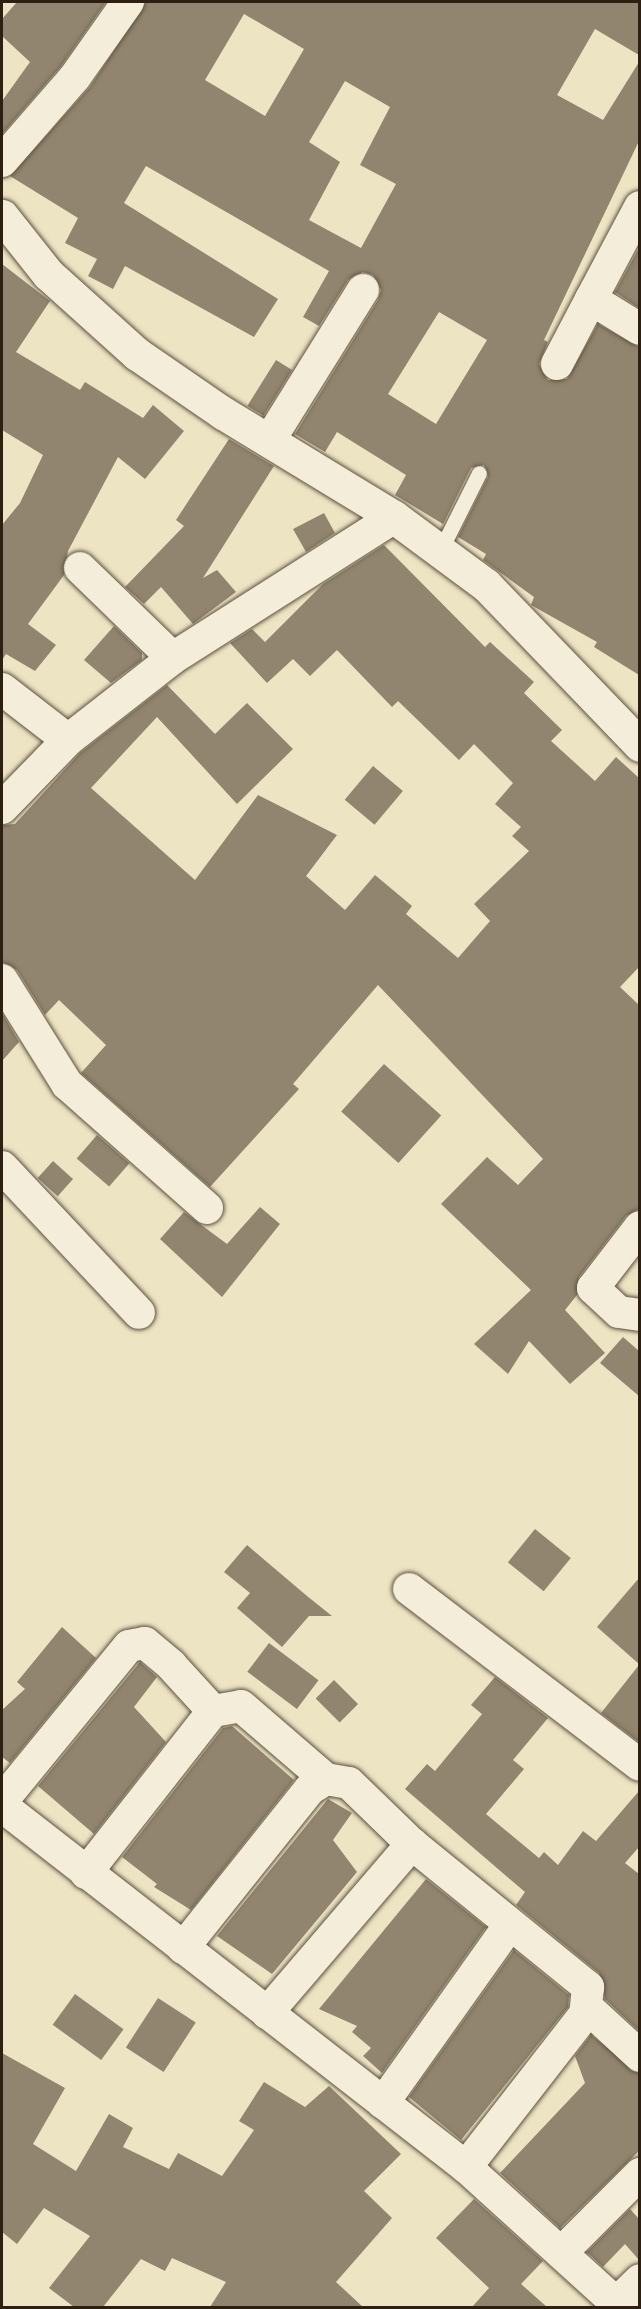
<!DOCTYPE html>
<html>
<head>
<meta charset="utf-8">
<style>
  body { margin:0 }
  #map { position:relative; width:641px; height:2309px; overflow:hidden; background:#ede4c4; font-family:Alegreya,serif }
  div>[style] { position:absolute }
  .building>* { inset:0; background:#91856f; transform-origin:0 0 }
  .roads { filter:drop-shadow(0 0 2px #5e503f) drop-shadow(0 0 2px #5e503f) }
  .service>* { height:15px; margin:-7.5px; padding:0 7.5px; transform-origin:7.5px; border-radius:7.5px; background:#f3edd9 }
  .minor>* { height:32px; margin:-16px; padding:0 16px; transform-origin:16px; border-radius:16px; background:#f3edd9 }
  .tertiary>* { height:33px; margin:-16.5px; padding:0 16.5px; transform-origin:16.5px; border-radius:16.5px; background:#f3edd9 }
  span { translate:-50% -50%; white-space:nowrap; text-align:center; line-height:1.15; -webkit-text-stroke:5px #f3edd9; paint-order:stroke }
  .frame { position:absolute; inset:0; border:3px solid #2e1f13; pointer-events:none }
</style>
</head>
<body>
<div id="map">
  <div class="building">
    <i style="clip-path:polygon(17px 2px,106px 2px,61px 66px,2px 134px,2px 101px,30px 62px,2px 36px,2px 19px)"></i>
    <i style="clip-path:polygon(evenodd,146px 2px,639px 2px,639px 55px,595px 29px,557px 95px,603px 120px,639px 62px,639px 141px,544px 340px,548px 342px,539px 364px,548px 380px,567px 379px,598px 324px,639px 347px,639px 675px,594px 647px,597px 642px,531px 605px,534px 597px,483px 560px,486px 554px,458px 537px,488px 477px,484px 465px,471px 468px,443px 524px,395px 495px,406px 475px,337px 432px,325px 452px,295px 434px,378px 300px,381px 290px,373px 275px,363px 272px,348px 280px,319px 326px,303px 317px,329px 271px,146px 166px,124px 203px,278px 299px,254px 337px,125px 266px,113px 289px,88px 276px,97px 259px,65px 243px,78px 218px,10px 176px,90px 87px,146px 2px,244px 14px,304px 49px,265px 116px,205px 80px,244px 14px,146px 2px,345px 81px,390px 107px,360px 165px,396px 184px,361px 248px,309px 220px,340px 162px,309px 142px,345px 81px,146px 2px,439px 312px,487px 340px,436px 424px,388px 394px,439px 312px)"></i>
    <i style="clip-path:polygon(639px 248px,639px 308px,615px 292px)"></i>
    <i style="clip-path:polygon(2px 264px,50px 301px,16px 352px,80px 390px,85px 382px,143px 418px,153px 405px,184px 431px,145px 479px,118px 457px,68px 551px,64px 575px,28px 624px,56px 645px,35px 671px,6px 654px,2px 660px,2px 525px,20px 503px,43px 455px,2px 430px)"></i>
    <i style="left:276px;top:360px;width:19px;height:54px;rotate:32deg"></i>
    <i style="clip-path:polygon(229px 439px,274px 466px,203px 578px,217px 570px,236px 592px,193px 624px,161px 587px,144px 604px,125px 587px,184px 526px,176px 520px)"></i>
    <i style="clip-path:polygon(324px 513px,335px 533px,306px 552px,293px 529px)"></i>
    <i style="clip-path:polygon(384px 545px,485px 647px,490px 642px,534px 682px,524px 693px,562px 730px,551px 741px,595px 781px,616px 757px,639px 778px,639px 967px,620px 987px,639px 1005px,639px 1209px,626px 1216px,579px 1277px,577px 1295px,565px 1310px,605px 1353px,570px 1384px,529px 1341px,508px 1374px,474px 1344px,531px 1290px,441px 1204px,487px 1157px,518px 1185px,543px 1159px,378px 985px,293px 1084px,299px 1089px,210px 1187px,81px 1073px,106px 1045px,59px 1000px,45px 1015px,17px 970px,2px 962px,2px 825px,15px 824px,80px 753px,167px 685px,215px 734px,247px 703px,293px 749px,237px 804px,157px 717px,91px 788px,195px 880px,258px 795px,337px 835px,306px 876px,345px 910px,375px 875px,412px 906px,406px 914px,458px 958px,490px 921px,474px 904px,529px 851px,512px 836px,521px 827px,495px 804px,513px 783px,474px 744px,459px 760px,398px 701px,392px 707px,337px 650px,310px 676px,293px 659px,267px 683px,230px 643px,252px 629px,265px 642px,323px 584px)"></i>
    <i style="clip-path:polygon(114px 626px,142px 653px,142px 660px,111px 683px,84px 660px)"></i>
    <i style="left:373px;top:766px;width:39px;height:44px;rotate:40deg"></i>
    <i style="clip-path:polygon(2px 1013px,19px 1042px,2px 1061px)"></i>
    <i style="left:384px;top:1064px;width:77px;height:64px;rotate:42deg"></i>
    <i style="left:97px;top:1135px;width:43px;height:31px;rotate:41deg"></i>
    <i style="left:53px;top:1161px;width:27px;height:23px;rotate:42deg"></i>
    <i style="clip-path:polygon(260px 1207px,280px 1224px,222px 1297px,160px 1239px,184px 1212px,227px 1244px)"></i>
    <i style="clip-path:polygon(623px 1337px,639px 1351px,639px 1396px,600px 1363px)"></i>
    <i style="left:535px;top:1529px;width:46px;height:43px;rotate:39deg"></i>
    <i style="clip-path:polygon(247px 1545px,307px 1596px,332px 1616px,309px 1616px,282px 1647px,237px 1608px,250px 1593px,224px 1572px)"></i>
    <i style="clip-path:polygon(639px 1578px,639px 1664px,597px 1627px)"></i>
    <i style="clip-path:polygon(62px 1627px,96px 1658px,10px 1763px,2px 1757px,2px 1710px,25px 1689px,17px 1682px)"></i>
    <i style="left:269px;top:1643px;width:62px;height:36px;rotate:37deg"></i>
    <i style="clip-path:polygon(140px 1662px,157px 1677px,134px 1707px,166px 1742px,94px 1834px,38px 1786px)"></i>
    <i style="clip-path:polygon(639px 1665px,639px 1742px,601px 1713px)"></i>
    <i style="clip-path:polygon(495px 1677px,548px 1718px,513px 1760px,524px 1769px,486px 1814px,539px 1858px,544px 1852px,558px 1865px,583px 1831px,596px 1841px,639px 1791px,639px 1847px,625px 1863px,639px 1874px,639px 2031px,605px 1999px,599px 1973px,516px 1905px,525px 1892px,405px 1789px,427px 1764px,435px 1771px,482px 1714px,471px 1705px)"></i>
    <i style="left:334px;top:1680px;width:34px;height:26px;rotate:45deg"></i>
    <i style="clip-path:polygon(232px 1726px,294px 1780px,191px 1910px,154px 1887px,157px 1884px,122px 1857px,223px 1728px)"></i>
    <i style="clip-path:polygon(328px 1799px,352px 1813px,333px 1840px,357px 1872px,272px 1974px,217px 1936px)"></i>
    <i style="clip-path:polygon(426px 1879px,486px 1927px,382px 2073px,363px 2056px,371px 2048px,352px 2032px,357px 2026px,319px 2009px)"></i>
    <i style="clip-path:polygon(514px 1950px,569px 1995px,568px 2007px,461px 2140px,409px 2097px)"></i>
    <i style="left:75px;top:1994px;width:60px;height:38px;rotate:36deg"></i>
    <i style="left:158px;top:1998px;width:45px;height:59px;rotate:33deg"></i>
    <i style="clip-path:polygon(591px 2035px,639px 2073px,639px 2151px,560px 2228px,500px 2173px,585px 2083px,575px 2056px)"></i>
    <i style="clip-path:polygon(2px 2053px,65px 2088px,33px 2144px,76px 2171px,109px 2114px,133px 2128px,123px 2147px,169px 2169px,178px 2153px,222px 2176px,254px 2130px,239px 2121px,264px 2082px,305px 2107px,329px 2086px,401px 2154px,364px 2191px,392px 2218px,336px 2282px,363px 2307px,210px 2307px,226px 2282px,172px 2258px,165px 2271px,141px 2259px,103px 2307px,74px 2307px,49px 2288px,90px 2236px,44px 2208px,17px 2244px,2px 2232px)"></i>
    <i style="clip-path:polygon(474px 2199px,543px 2261px,521px 2284px,547px 2307px,472px 2307px,489px 2288px,436px 2238px)"></i>
    <i style="clip-path:polygon(630px 2209px,639px 2219px,639px 2260px,625px 2244px,603px 2267px,587px 2252px)"></i>
  </div>
  <div class="roads">
    <div class="service">
      <i style="left:440px;top:551px;width:87px;rotate:-63.4deg"></i>
    </div>
    <div class="minor">
      <i style="left:2px;top:161px;width:111px;rotate:-49deg"></i>
      <i style="left:75px;top:77px;width:92px;rotate:-54.8deg"></i>
      <i style="left:640px;top:207px;width:104px;rotate:118deg"></i>
      <i style="left:591px;top:299px;width:57px;rotate:31.5deg"></i>
      <i style="left:557px;top:364px;width:73px;rotate:-62.4deg"></i>
      <i style="left:269px;top:441px;width:178px;rotate:-58.1deg"></i>
      <i style="left:80px;top:568px;width:129px;rotate:44.1deg"></i>
      <i style="left:2px;top:689px;width:83px;rotate:37.7deg"></i>
      <i style="left:2px;top:808px;width:95px;rotate:-45.9deg"></i>
      <i style="left:68px;top:740px;width:133px;rotate:-38deg"></i>
      <i style="left:173px;top:658px;width:262px;rotate:-32.5deg"></i>
      <i style="left:2px;top:980px;width:123px;rotate:58deg"></i>
      <i style="left:67px;top:1084px;width:187px;rotate:41.5deg"></i>
      <i style="left:2px;top:1167px;width:200px;rotate:46.8deg"></i>
      <i style="left:640px;top:1227px;width:77px;rotate:127.6deg"></i>
      <i style="left:593px;top:1288px;width:35px;rotate:43deg"></i>
      <i style="left:619px;top:1312px;width:21px;rotate:8deg"></i>
      <i style="left:409px;top:1589px;width:290px;rotate:37.3deg"></i>
      <i style="left:213px;top:1711px;width:28px;rotate:-10deg"></i>
      <i style="left:241px;top:1706px;width:112px;rotate:40.7deg"></i>
      <i style="left:2px;top:1801px;width:200px;rotate:-50.7deg"></i>
      <i style="left:129px;top:1646px;width:16px;rotate:-11deg"></i>
      <i style="left:145px;top:1643px;width:34px;rotate:40deg"></i>
      <i style="left:171px;top:1665px;width:62px;rotate:47.6deg"></i>
      <i style="left:213px;top:1711px;width:206px;rotate:128.1deg"></i>
      <i style="left:2px;top:1806px;width:588px;rotate:37.88deg"></i>
      <i style="left:466px;top:2167px;width:202px;rotate:42.2deg"></i>
      <i style="left:183px;top:1948px;width:203px;rotate:-51.4deg"></i>
      <i style="left:310px;top:1789px;width:19px;rotate:-32deg"></i>
      <i style="left:326px;top:1779px;width:23px;rotate:10deg"></i>
      <i style="left:349px;top:1783px;width:88px;rotate:44.1deg"></i>
      <i style="left:412px;top:1844px;width:227px;rotate:39.1deg"></i>
      <i style="left:588px;top:1987px;width:27px;rotate:96deg"></i>
      <i style="left:585px;top:2014px;width:194px;rotate:127.9deg"></i>
      <i style="left:588px;top:2008px;width:71px;rotate:42.7deg"></i>
      <i style="left:267px;top:2013px;width:223px;rotate:-49.4deg"></i>
      <i style="left:383px;top:2103px;width:219px;rotate:-54.6deg"></i>
      <i style="left:561px;top:2253px;width:112px;rotate:-45deg"></i>
    </div>
    <div class="tertiary">
      <i style="left:2px;top:216px;width:74px;rotate:51.6deg"></i>
      <i style="left:48px;top:274px;width:120px;rotate:42deg"></i>
      <i style="left:137px;top:354px;width:104px;rotate:34.5deg"></i>
      <i style="left:223px;top:413px;width:200px;rotate:31.3deg"></i>
      <i style="left:394px;top:517px;width:114px;rotate:36.5deg"></i>
      <i style="left:486px;top:585px;width:222px;rotate:46.1deg"></i>
      <i style="left:611px;top:2308px;width:40px;rotate:-44deg"></i>
    </div>
  </div>
  <div class="frame"></div>
</div>
</body>
</html>
